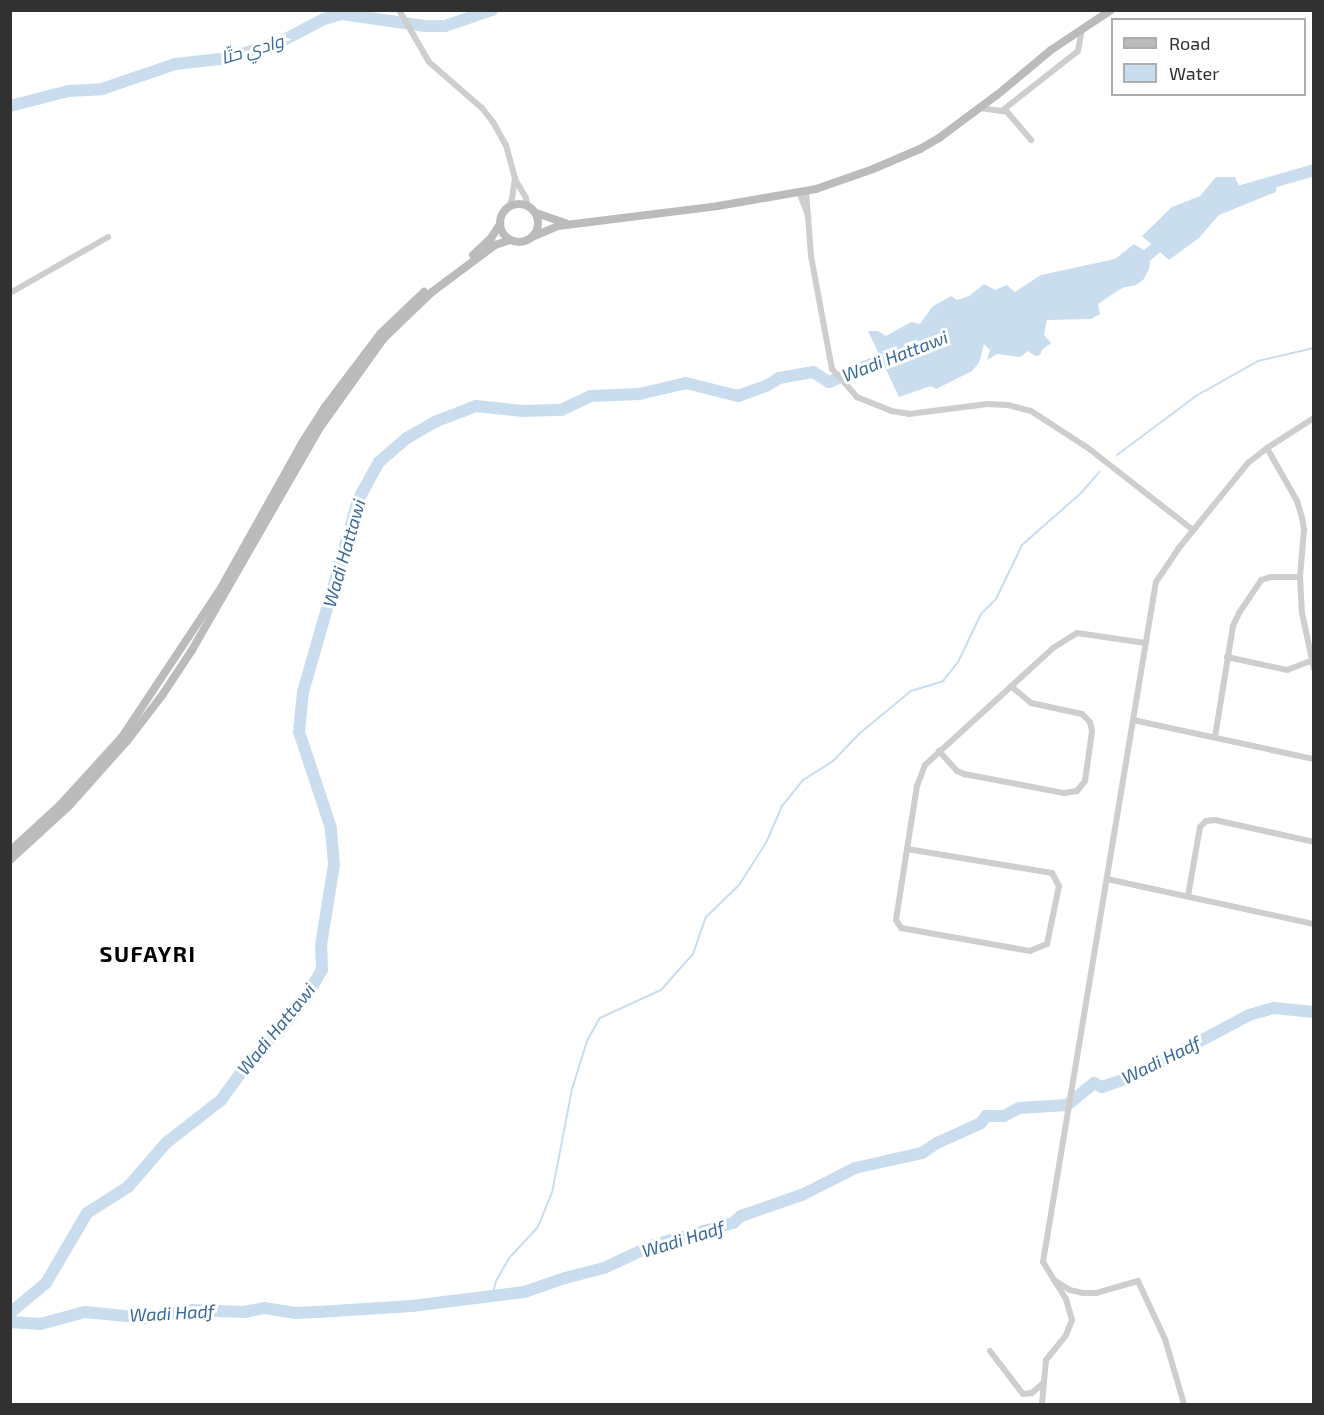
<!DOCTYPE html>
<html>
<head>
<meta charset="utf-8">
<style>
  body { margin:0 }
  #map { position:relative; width:1324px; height:1415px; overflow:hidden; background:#fff; font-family:"Exo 2",Cairo,sans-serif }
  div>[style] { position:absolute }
  .water>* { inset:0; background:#c9ddef }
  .stream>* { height:2px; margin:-1px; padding:0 1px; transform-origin:1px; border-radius:1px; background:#c9ddef }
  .river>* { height:12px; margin:-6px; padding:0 6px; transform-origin:6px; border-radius:6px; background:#c9ddef }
  .minor>* { height:6px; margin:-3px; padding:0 3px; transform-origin:3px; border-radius:3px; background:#cecece }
  .secondary>* { height:8px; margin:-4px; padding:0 4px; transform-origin:4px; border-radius:4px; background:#bbb }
  .secondary>.ring { margin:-4px; padding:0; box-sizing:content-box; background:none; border:8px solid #bbb; border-radius:50% }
  span { translate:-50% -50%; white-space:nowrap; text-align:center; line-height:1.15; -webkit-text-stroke:6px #fff; paint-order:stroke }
  .water-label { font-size:18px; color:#376a9a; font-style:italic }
  .district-label { font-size:22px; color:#000; font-weight:700; letter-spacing:1.5px }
  .frame { position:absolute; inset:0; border:12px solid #313131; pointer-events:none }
  .legend { position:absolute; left:1111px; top:18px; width:195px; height:78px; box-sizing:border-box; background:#fff; border:2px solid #adadad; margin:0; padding:8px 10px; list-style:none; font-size:18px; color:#313131 }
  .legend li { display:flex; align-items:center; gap:12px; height:30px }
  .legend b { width:30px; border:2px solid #adadad }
</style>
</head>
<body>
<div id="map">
  <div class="water">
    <i style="clip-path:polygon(1216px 177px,1235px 177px,1239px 186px,1249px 192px,1261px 184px,1277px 181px,1276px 192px,1219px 215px,1199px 238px,1169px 260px,1142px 236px,1172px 207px,1200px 196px)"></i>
    <i style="clip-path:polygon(1134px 244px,1151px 254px,1149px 269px,1144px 279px,1136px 285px,1122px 288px,1098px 304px,1100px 314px,1091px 319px,1047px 320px,1044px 335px,1051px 343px,1042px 350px,1040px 355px,1035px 356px,1028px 351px,1020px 357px,997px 354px,987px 360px,990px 350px,984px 344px,979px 363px,972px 371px,936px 389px,931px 386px,899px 397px,868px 331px,878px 331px,886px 336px,911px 322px,920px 324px,932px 307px,951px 296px,957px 300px,969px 296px,984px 284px,995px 290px,1007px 285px,1015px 292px,1041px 275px,1115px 259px)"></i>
  </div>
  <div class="stream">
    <i style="left:1117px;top:455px;width:99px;rotate:-36.8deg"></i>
    <i style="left:1196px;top:396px;width:71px;rotate:-29.4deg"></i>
    <i style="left:1258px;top:361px;width:57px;rotate:-13.1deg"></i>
    <i style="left:492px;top:1297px;width:16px;rotate:-76deg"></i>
    <i style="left:496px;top:1281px;width:28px;rotate:-60deg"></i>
    <i style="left:510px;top:1257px;width:41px;rotate:-47deg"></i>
    <i style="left:538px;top:1227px;width:37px;rotate:-68deg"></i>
    <i style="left:552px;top:1193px;width:106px;rotate:-79.1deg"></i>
    <i style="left:572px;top:1089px;width:50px;rotate:-72.6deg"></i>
    <i style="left:587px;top:1041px;width:26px;rotate:-61deg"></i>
    <i style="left:600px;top:1018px;width:67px;rotate:-24.7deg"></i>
    <i style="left:661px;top:990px;width:48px;rotate:-48.4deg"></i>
    <i style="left:693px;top:954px;width:39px;rotate:-71deg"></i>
    <i style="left:706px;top:917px;width:46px;rotate:-44.1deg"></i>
    <i style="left:739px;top:885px;width:52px;rotate:-57.5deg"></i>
    <i style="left:767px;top:841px;width:38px;rotate:-67deg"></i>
    <i style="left:782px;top:806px;width:33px;rotate:-51deg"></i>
    <i style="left:803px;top:780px;width:36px;rotate:-32deg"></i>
    <i style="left:833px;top:761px;width:39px;rotate:-46deg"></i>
    <i style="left:860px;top:733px;width:66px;rotate:-39.5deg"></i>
    <i style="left:911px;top:691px;width:34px;rotate:-17deg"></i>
    <i style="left:943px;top:681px;width:24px;rotate:-52deg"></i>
    <i style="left:958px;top:662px;width:53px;rotate:-64.4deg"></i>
    <i style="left:981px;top:614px;width:21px;rotate:-45deg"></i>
    <i style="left:996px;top:599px;width:60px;rotate:-64.3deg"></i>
    <i style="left:1022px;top:545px;width:79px;rotate:-41.4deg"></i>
    <i style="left:1081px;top:493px;width:28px;rotate:-49deg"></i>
  </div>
  <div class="river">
    <i style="left:10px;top:106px;width:60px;rotate:-14.5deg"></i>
    <i style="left:68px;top:91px;width:34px;rotate:-3deg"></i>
    <i style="left:102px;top:89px;width:77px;rotate:-18.9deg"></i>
    <i style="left:175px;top:64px;width:54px;rotate:-6.3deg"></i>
    <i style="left:229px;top:58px;width:53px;rotate:-17.4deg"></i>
    <i style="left:280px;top:42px;width:50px;rotate:-27.6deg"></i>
    <i style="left:324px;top:19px;width:19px;rotate:-16deg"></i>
    <i style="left:342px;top:14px;width:84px;rotate:8.2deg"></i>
    <i style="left:425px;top:26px;width:20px"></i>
    <i style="left:445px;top:26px;width:50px;rotate:-18.8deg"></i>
    <i style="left:1231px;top:194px;width:86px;rotate:-16.1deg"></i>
    <i style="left:1138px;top:263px;width:39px;rotate:-40deg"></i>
    <i style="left:10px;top:1313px;width:47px;rotate:-39.8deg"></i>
    <i style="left:46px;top:1283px;width:81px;rotate:-59.6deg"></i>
    <i style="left:87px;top:1213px;width:49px;rotate:-32.4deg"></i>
    <i style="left:128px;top:1187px;width:58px;rotate:-49.2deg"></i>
    <i style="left:166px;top:1143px;width:70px;rotate:-38deg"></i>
    <i style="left:221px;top:1100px;width:51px;rotate:-53.8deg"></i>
    <i style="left:251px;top:1059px;width:36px;rotate:-44deg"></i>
    <i style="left:277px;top:1034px;width:45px;rotate:-51.3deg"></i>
    <i style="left:305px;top:999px;width:34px;rotate:-60deg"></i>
    <i style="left:322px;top:970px;width:25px;rotate:-92deg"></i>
    <i style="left:321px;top:945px;width:81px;rotate:-80.8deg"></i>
    <i style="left:334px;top:865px;width:37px;rotate:-95deg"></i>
    <i style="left:331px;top:828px;width:101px;rotate:-108.4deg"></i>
    <i style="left:299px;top:732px;width:40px;rotate:-84.3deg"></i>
    <i style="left:303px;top:692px;width:200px;rotate:-74deg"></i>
    <i style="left:358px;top:500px;width:43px;rotate:-61.1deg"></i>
    <i style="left:379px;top:462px;width:37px;rotate:-41deg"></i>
    <i style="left:407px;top:438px;width:34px;rotate:-30deg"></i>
    <i style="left:437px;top:421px;width:42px;rotate:-21deg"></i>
    <i style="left:476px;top:406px;width:47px;rotate:6.1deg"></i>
    <i style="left:523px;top:411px;width:38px;rotate:-2deg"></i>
    <i style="left:561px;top:410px;width:33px;rotate:-25deg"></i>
    <i style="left:591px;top:396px;width:48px;rotate:-2.4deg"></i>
    <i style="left:639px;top:394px;width:48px;rotate:-13.2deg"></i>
    <i style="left:686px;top:383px;width:54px;rotate:14deg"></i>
    <i style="left:738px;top:396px;width:32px;rotate:-20deg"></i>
    <i style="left:768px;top:385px;width:13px;rotate:-32deg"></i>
    <i style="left:779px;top:378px;width:35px;rotate:-10deg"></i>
    <i style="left:813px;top:372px;width:19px;rotate:32deg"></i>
    <i style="left:829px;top:382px;width:74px;rotate:-23.1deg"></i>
    <i style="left:10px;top:1322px;width:30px;rotate:4deg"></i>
    <i style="left:40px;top:1324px;width:47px;rotate:-14.9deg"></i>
    <i style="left:85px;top:1312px;width:61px;rotate:5.6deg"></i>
    <i style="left:146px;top:1318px;width:46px;rotate:-10.1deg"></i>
    <i style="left:191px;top:1310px;width:53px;rotate:2.2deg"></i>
    <i style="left:244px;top:1312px;width:20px;rotate:-11deg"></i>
    <i style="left:264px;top:1308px;width:32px;rotate:9deg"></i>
    <i style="left:296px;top:1313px;width:22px;rotate:-3deg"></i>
    <i style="left:318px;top:1312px;width:94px;rotate:-3.7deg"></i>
    <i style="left:412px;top:1306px;width:113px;rotate:-7.1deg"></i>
    <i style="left:524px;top:1292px;width:43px;rotate:-18.9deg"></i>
    <i style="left:565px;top:1278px;width:40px;rotate:-14.4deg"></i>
    <i style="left:604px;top:1268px;width:54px;rotate:-25.1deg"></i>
    <i style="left:653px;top:1245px;width:83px;rotate:-15.4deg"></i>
    <i style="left:733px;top:1223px;width:11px;rotate:-41deg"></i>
    <i style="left:741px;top:1216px;width:67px;rotate:-19.2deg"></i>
    <i style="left:804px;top:1194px;width:57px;rotate:-27deg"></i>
    <i style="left:855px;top:1168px;width:69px;rotate:-12.6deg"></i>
    <i style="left:922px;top:1153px;width:18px;rotate:-34deg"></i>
    <i style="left:937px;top:1143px;width:48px;rotate:-24.4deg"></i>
    <i style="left:981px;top:1123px;width:9px;rotate:-54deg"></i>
    <i style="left:986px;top:1116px;width:18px"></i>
    <i style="left:1004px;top:1116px;width:17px;rotate:-28deg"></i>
    <i style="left:1019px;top:1108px;width:48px;rotate:-3.6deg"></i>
    <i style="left:1067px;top:1105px;width:35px;rotate:-39deg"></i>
    <i style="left:1094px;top:1083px;width:9px;rotate:27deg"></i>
    <i style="left:1102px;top:1087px;width:34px;rotate:-19deg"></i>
    <i style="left:1134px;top:1076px;width:130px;rotate:-27.9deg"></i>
    <i style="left:1249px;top:1015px;width:26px;rotate:-16deg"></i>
    <i style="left:1274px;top:1008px;width:40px;rotate:5.7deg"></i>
  </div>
  <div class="minor">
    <i style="left:399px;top:10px;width:60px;rotate:60deg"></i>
    <i style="left:429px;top:62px;width:70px;rotate:41deg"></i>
    <i style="left:482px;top:108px;width:18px;rotate:52deg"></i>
    <i style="left:493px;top:122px;width:26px;rotate:61deg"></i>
    <i style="left:506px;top:145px;width:34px;rotate:75deg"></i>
    <i style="left:515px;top:178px;width:21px;rotate:98deg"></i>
    <i style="left:512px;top:199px;width:10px;rotate:114deg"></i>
    <i style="left:980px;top:108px;width:27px;rotate:8deg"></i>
    <i style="left:1007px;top:112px;width:37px;rotate:49deg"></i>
    <i style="left:1003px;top:110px;width:95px;rotate:-38.2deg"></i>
    <i style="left:1078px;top:51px;width:23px;rotate:-80deg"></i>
    <i style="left:515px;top:179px;width:22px;rotate:60deg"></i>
    <i style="left:526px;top:198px;width:9px;rotate:77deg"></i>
    <i style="left:806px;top:191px;width:65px;rotate:85.6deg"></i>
    <i style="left:811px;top:256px;width:115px;rotate:79.5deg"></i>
    <i style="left:832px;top:369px;width:38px;rotate:48deg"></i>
    <i style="left:857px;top:397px;width:37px;rotate:22deg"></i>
    <i style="left:891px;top:411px;width:18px;rotate:9deg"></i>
    <i style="left:909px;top:414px;width:79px;rotate:-7.3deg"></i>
    <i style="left:987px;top:404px;width:21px;rotate:3deg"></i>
    <i style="left:1008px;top:405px;width:24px;rotate:15deg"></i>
    <i style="left:1031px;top:411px;width:68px;rotate:33deg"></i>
    <i style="left:1088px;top:448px;width:133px;rotate:38deg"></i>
    <i style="left:799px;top:192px;width:26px;rotate:69deg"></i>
    <i style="left:10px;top:293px;width:113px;rotate:-29.7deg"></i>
    <i style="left:1267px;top:448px;width:61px;rotate:60.5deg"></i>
    <i style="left:1297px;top:501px;width:17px;rotate:73deg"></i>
    <i style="left:1302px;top:517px;width:13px;rotate:81deg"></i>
    <i style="left:1304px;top:530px;width:47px;rotate:94.9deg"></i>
    <i style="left:1300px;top:577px;width:36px;rotate:87deg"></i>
    <i style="left:1302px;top:613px;width:57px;rotate:77.9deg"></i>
    <i style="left:1227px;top:657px;width:61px;rotate:12.2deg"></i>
    <i style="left:1287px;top:670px;width:25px;rotate:-21deg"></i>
    <i style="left:1133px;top:720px;width:185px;rotate:12.2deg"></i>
    <i style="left:1215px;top:737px;width:112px;rotate:-80.8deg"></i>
    <i style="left:1233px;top:626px;width:14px;rotate:-65deg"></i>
    <i style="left:1239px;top:613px;width:40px;rotate:-56deg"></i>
    <i style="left:1261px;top:580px;width:10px;rotate:-17deg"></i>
    <i style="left:1271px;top:577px;width:29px"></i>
    <i style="left:939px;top:751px;width:27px;rotate:48deg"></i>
    <i style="left:957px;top:771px;width:8px;rotate:23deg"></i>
    <i style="left:964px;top:774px;width:102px;rotate:10.8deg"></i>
    <i style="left:1064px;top:793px;width:13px;rotate:-9deg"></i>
    <i style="left:1077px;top:791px;width:13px;rotate:-51deg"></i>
    <i style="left:1085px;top:781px;width:50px;rotate:-82deg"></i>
    <i style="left:1092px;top:731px;width:9px;rotate:-103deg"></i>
    <i style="left:1090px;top:722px;width:11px;rotate:-135deg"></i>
    <i style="left:1082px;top:714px;width:52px;rotate:-167.8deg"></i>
    <i style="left:1031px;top:703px;width:26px;rotate:-140deg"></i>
    <i style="left:907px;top:849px;width:147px;rotate:9.4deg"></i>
    <i style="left:1052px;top:873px;width:15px;rotate:62deg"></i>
    <i style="left:1059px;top:886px;width:59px;rotate:101.7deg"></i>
    <i style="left:1047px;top:944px;width:18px;rotate:158deg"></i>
    <i style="left:1030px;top:951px;width:131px;rotate:-169.9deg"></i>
    <i style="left:901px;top:928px;width:9px;rotate:-122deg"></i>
    <i style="left:896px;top:920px;width:72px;rotate:-81.2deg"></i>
    <i style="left:907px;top:849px;width:64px;rotate:-81deg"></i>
    <i style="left:917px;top:786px;width:22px;rotate:-69deg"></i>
    <i style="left:925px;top:765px;width:173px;rotate:-42.4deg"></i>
    <i style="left:1053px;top:648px;width:28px;rotate:-32deg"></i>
    <i style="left:1077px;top:633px;width:69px;rotate:8.4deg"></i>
    <i style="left:1107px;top:879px;width:212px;rotate:12.3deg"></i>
    <i style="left:1188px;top:896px;width:70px;rotate:-80.1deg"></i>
    <i style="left:1200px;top:827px;width:8px;rotate:-45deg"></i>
    <i style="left:1206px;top:821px;width:9px;rotate:-6deg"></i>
    <i style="left:1215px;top:820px;width:101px;rotate:12.5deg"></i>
    <i style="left:990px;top:1351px;width:54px;rotate:52.5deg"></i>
    <i style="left:1023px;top:1394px;width:9px;rotate:-6deg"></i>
    <i style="left:1032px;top:1393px;width:15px;rotate:-42deg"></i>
    <i style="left:1042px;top:1404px;width:44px;rotate:-84.8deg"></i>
    <i style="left:1046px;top:1360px;width:32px;rotate:-51deg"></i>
    <i style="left:1066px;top:1335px;width:16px;rotate:-68deg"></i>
    <i style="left:1072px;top:1320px;width:22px;rotate:-106deg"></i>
    <i style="left:1066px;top:1299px;width:19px;rotate:-122deg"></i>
    <i style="left:1184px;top:1404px;width:68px;rotate:-106.3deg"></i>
    <i style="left:1165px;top:1339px;width:64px;rotate:-115deg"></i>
    <i style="left:1138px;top:1281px;width:44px;rotate:164.1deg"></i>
    <i style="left:1096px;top:1293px;width:13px;rotate:180deg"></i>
    <i style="left:1083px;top:1293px;width:13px;rotate:-167deg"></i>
    <i style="left:1070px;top:1290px;width:19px;rotate:-148deg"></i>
    <i style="left:1054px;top:1280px;width:21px;rotate:-121deg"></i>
    <i style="left:1043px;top:1262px;width:689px;rotate:-80.57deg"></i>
    <i style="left:1156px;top:582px;width:40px;rotate:-56deg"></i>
    <i style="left:1178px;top:549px;width:111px;rotate:-50.9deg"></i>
    <i style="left:1248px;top:463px;width:24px;rotate:-38deg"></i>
    <i style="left:1267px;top:448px;width:56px;rotate:-32.6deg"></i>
  </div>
  <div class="secondary">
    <i class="ring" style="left:500px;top:204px;width:30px;height:30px"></i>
    <i style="left:536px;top:213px;width:31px;rotate:19deg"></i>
    <i style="left:532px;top:237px;width:28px;rotate:-23deg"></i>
    <i style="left:558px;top:226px;width:161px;rotate:-7.1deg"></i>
    <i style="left:718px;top:206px;width:99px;rotate:-9.8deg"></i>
    <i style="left:816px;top:189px;width:60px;rotate:-19.3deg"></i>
    <i style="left:873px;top:169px;width:51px;rotate:-23.1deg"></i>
    <i style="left:920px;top:149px;width:22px;rotate:-30deg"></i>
    <i style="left:939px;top:138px;width:72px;rotate:-36.6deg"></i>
    <i style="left:997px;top:95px;width:70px;rotate:-39.8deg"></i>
    <i style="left:1051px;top:50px;width:72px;rotate:-33.7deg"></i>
    <i style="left:473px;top:255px;width:25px;rotate:-43deg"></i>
    <i style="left:491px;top:238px;width:17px;rotate:-57deg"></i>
    <i style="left:10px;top:851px;width:68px;rotate:-42.6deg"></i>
    <i style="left:60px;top:805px;width:92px;rotate:-47.6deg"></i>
    <i style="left:122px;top:737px;width:179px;rotate:-56.4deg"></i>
    <i style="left:221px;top:588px;width:166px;rotate:-60.8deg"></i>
    <i style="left:302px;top:443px;width:43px;rotate:-57.4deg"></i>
    <i style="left:325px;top:407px;width:91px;rotate:-53deg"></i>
    <i style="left:380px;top:334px;width:61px;rotate:-43.7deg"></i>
    <i style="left:10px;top:860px;width:80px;rotate:-42.5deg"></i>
    <i style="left:69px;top:806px;width:87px;rotate:-48.3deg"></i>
    <i style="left:127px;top:741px;width:59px;rotate:-52.5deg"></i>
    <i style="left:163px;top:694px;width:53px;rotate:-56.6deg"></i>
    <i style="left:192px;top:650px;width:255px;rotate:-60.1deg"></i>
    <i style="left:319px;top:429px;width:112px;rotate:-54.5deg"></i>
    <i style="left:384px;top:338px;width:66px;rotate:-43.8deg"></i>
    <i style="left:432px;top:292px;width:79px;rotate:-36.7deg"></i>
    <i style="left:495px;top:245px;width:16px;rotate:-18deg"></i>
  </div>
  <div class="water-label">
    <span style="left:252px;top:49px;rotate:-16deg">وادي حتّا</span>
    <span style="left:895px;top:356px;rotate:-21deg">Wadi Hattawi</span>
    <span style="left:344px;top:553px;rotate:-74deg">Wadi Hattawi</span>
    <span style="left:276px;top:1029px;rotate:-51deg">Wadi Hattawi</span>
    <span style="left:1161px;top:1060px;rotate:-26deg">Wadi Hadf</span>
    <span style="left:683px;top:1239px;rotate:-17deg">Wadi Hadf</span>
    <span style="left:172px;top:1313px;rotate:-3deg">Wadi Hadf</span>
  </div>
  <div class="district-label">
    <span style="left:148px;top:954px">SUFAYRI</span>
  </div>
  <div class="frame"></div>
  <ul class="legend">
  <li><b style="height:8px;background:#bbb"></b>Road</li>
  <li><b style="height:16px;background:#c9ddef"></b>Water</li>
  </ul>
</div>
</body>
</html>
